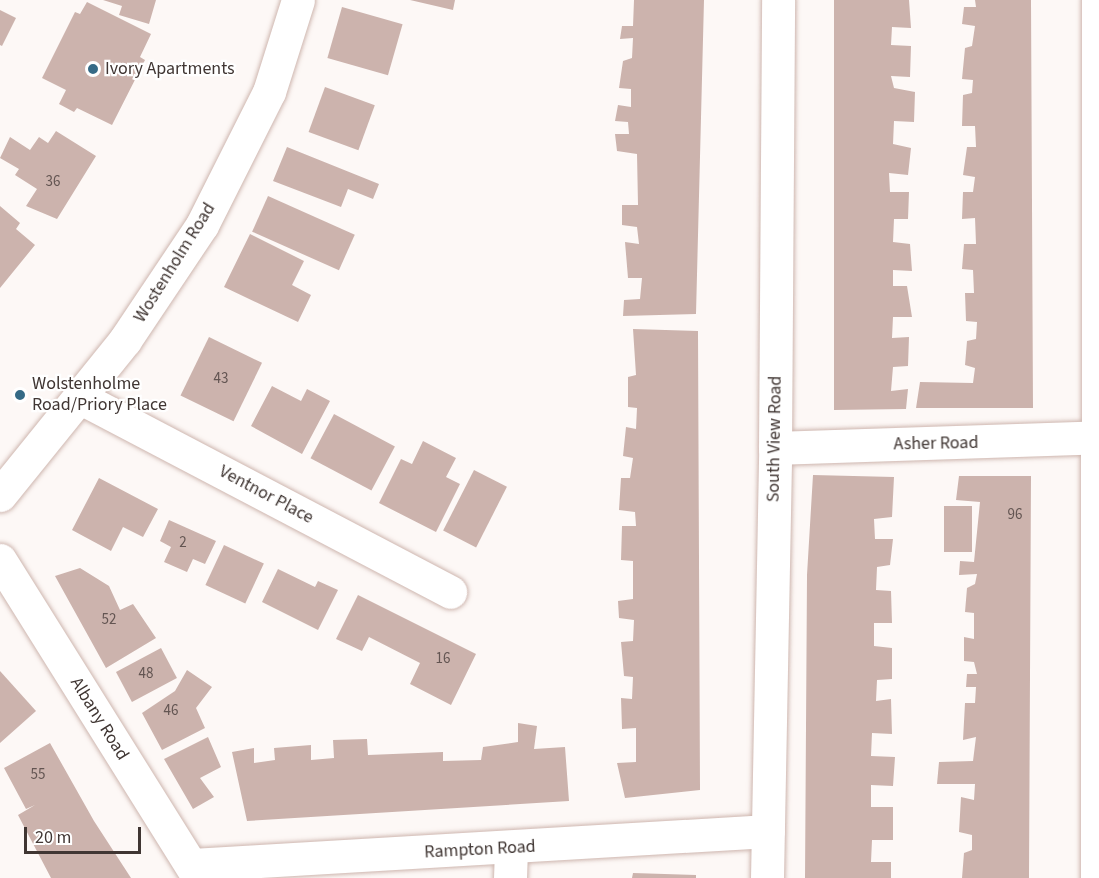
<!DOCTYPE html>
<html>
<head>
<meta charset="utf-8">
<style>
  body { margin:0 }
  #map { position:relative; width:1099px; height:878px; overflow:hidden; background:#fdf8f6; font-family:"Source Sans 3",sans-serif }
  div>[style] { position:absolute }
  .building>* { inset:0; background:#ccb3ad; transform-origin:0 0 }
  .roads { filter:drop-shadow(0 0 2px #ceb6af) drop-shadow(0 0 2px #ceb6af) }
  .minor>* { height:33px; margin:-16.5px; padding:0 16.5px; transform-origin:16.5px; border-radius:16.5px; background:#fff }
  .dots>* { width:16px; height:16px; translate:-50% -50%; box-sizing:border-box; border:3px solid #fff; border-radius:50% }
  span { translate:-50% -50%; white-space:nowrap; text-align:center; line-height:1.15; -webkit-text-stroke:4.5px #fff; paint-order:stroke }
  .number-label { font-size:15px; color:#635552 }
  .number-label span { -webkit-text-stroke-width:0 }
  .poi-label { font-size:18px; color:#403633 }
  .left { translate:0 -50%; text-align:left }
  .street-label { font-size:18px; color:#403633 }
  .scale { position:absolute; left:24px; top:827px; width:117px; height:27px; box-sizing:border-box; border:3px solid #403633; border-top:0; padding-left:8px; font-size:18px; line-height:21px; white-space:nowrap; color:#403633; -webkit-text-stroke:4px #fff; paint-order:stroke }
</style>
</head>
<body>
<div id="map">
  <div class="building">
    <i style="clip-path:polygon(103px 0,156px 0,149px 24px,119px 15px,122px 6px)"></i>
    <i style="clip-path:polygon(410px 0,455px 0,453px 10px)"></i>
    <i style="clip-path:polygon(634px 0,704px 0,696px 314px,623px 316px,624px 300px,640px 299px,642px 278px,628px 278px,625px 242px,639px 244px,637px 227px,622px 225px,622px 205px,638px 205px,637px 154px,617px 151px,615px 134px,629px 134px,628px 122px,615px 121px,618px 105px,631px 107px,631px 89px,619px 88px,623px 61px,632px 58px,633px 38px,620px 39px,622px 26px,633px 26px)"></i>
    <i style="clip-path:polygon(834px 0,909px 0,911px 28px,892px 27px,891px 45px,911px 46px,910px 77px,891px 76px,894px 88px,915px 92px,914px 122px,894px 121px,893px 144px,911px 148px,908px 175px,889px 173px,890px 192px,909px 192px,908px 219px,894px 219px,893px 242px,910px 244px,912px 271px,893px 270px,893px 286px,907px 286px,912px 317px,893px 317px,892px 338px,909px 337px,908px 366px,893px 367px,891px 391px,908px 389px,906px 409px,834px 410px)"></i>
    <i style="clip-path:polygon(975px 0,1031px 0,1033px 408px,916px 408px,920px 382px,973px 383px,975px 368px,965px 365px,967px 341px,976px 339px,977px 322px,966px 321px,965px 293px,974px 293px,973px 270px,962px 269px,964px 244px,976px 244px,975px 218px,962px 219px,963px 192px,973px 192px,975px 177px,963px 175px,967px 147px,976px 147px,975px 126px,962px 126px,963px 95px,972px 93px,973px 80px,962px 79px,965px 48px,972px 46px,975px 26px,962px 24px,964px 7px,976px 7px)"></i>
    <i style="clip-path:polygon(87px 2px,151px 34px,140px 57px,145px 60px,112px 125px,77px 108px,74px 112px,59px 104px,66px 90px,42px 78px,75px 12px,80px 14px)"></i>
    <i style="left:342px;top:7px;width:63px;height:53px;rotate:16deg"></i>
    <i style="clip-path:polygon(0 10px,16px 18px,2px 46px,0 45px)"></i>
    <i style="left:325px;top:87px;width:53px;height:48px;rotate:20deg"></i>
    <i style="clip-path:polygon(56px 131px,96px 156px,57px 219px,26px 206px,37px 189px,15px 175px,19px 169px,0 158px,10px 137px,30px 150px,39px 137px,48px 143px)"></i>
    <i style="clip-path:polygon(287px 147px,379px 184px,373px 199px,348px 189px,341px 207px,273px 181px)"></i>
    <i style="left:268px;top:196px;width:95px;height:39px;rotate:24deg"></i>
    <i style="clip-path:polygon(0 206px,20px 223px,16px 229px,35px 245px,0 288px)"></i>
    <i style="clip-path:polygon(250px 234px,304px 261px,292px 285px,311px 295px,298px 322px,224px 287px)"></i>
    <i style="clip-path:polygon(633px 329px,698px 331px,700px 790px,625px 798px,617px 763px,636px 762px,636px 728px,622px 729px,621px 698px,632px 699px,633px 677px,624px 676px,621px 642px,633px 641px,634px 620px,619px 618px,618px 601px,633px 599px,633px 561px,621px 560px,622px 526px,636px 526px,635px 512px,619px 510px,621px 478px,630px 478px,633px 458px,623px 456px,626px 427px,636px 429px,637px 408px,628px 407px,628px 377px,636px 375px)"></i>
    <i style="left:209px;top:337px;width:59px;height:65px;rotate:26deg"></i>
    <i style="clip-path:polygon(272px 386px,301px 401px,307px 389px,330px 401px,302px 454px,251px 426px)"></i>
    <i style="left:334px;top:414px;width:69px;height:50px;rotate:28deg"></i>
    <i style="clip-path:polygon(423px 441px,456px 458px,446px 477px,460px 484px,436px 532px,379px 503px,401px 459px,412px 464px)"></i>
    <i style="left:474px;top:470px;width:37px;height:68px;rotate:27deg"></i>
    <i style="clip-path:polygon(813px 475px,894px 477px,892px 517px,874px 519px,875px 539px,893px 539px,890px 565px,877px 567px,876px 590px,891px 591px,892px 623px,874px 623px,874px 646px,892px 648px,892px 679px,877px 680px,876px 701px,891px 699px,892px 734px,872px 733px,871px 756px,895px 757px,893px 786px,871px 785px,871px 807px,893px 807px,893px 840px,872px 840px,871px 862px,891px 862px,891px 878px,805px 878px,807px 575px)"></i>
    <i style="clip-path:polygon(959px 476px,1031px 476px,1029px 878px,962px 878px,964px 853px,972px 850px,972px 835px,959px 832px,961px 797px,974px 800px,975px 784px,937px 784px,939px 762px,973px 761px,976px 737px,963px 740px,965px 703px,975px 703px,976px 687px,966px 687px,967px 674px,977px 674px,974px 662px,964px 661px,964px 637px,974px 639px,974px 613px,965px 612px,967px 588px,975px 584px,977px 574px,959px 575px,960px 561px,974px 562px,980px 502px,956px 500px)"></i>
    <i style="clip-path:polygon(99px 478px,158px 509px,143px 537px,123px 527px,111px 551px,72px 530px)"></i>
    <i style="left:944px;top:506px;width:28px;height:46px"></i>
    <i style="clip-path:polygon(169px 520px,216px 541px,205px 564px,193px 559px,187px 572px,164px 562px,171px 547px,160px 541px)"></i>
    <i style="left:224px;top:545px;width:44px;height:44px;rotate:25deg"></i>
    <i style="clip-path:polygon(80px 568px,109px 586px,120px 610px,133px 604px,156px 638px,106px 668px,55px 576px)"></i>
    <i style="clip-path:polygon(278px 569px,315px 587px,318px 581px,338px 590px,318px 630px,262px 602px)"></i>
    <i style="clip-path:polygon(358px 595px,476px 654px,451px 705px,410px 684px,420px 663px,369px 637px,362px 651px,336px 639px)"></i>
    <i style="left:161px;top:648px;width:34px;height:51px;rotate:62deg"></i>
    <i style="clip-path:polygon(187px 670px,212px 687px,196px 708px,205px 728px,162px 750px,142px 713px,175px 691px)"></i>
    <i style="clip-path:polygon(0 671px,36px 711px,0 743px)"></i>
    <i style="clip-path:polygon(518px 723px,537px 726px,534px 749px,565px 747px,569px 801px,247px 821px,232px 752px,254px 748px,254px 763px,275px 760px,274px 748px,311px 745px,311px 760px,334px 758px,333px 740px,367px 739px,368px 755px,443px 752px,443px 761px,481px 760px,483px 747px,518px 742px)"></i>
    <i style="clip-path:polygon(208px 737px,221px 767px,200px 778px,214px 797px,193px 809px,164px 759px)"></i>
    <i style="clip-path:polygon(50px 743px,94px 821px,131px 878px,51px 878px,18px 815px,35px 805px,26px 809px,4px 768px)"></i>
    <i style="clip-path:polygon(633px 873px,696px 875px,696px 878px,632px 878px)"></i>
  </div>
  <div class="roads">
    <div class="minor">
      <i style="left:81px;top:398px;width:417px;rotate:27.7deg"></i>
      <i style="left:775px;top:448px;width:324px;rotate:-1.9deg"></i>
      <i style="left:0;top:495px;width:199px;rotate:-51.1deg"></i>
      <i style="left:125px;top:340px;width:138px;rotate:-56.2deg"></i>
      <i style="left:202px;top:225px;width:149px;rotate:-63.3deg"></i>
      <i style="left:269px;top:92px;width:96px;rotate:-72.5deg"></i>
      <i style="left:0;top:560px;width:375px;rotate:58deg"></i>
      <i style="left:192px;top:865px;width:577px;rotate:-3.38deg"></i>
      <i style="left:510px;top:878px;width:29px;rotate:-88deg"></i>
      <i style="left:767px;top:878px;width:430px;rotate:-88.9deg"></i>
      <i style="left:775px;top:448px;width:448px;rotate:-89.6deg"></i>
      <i style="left:1097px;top:878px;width:878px;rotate:-89.93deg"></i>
    </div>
  </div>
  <div class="dots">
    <i style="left:93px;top:69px;background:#356a86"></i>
    <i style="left:20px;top:395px;background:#356a86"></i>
  </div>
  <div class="number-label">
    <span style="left:53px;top:182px">36</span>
    <span style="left:221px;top:379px">43</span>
    <span style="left:1015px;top:515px">96</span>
    <span style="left:183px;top:543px">2</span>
    <span style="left:109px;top:620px">52</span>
    <span style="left:443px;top:659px">16</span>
    <span style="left:146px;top:674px">48</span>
    <span style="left:171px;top:711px">46</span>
    <span style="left:38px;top:775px">55</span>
  </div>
  <div class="poi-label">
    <span class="left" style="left:105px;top:69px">Ivory Apartments</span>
    <span class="left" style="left:32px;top:395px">Wolstenholme<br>Road/Priory Place</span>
  </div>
  <div class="street-label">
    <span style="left:175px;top:263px;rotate:-58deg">Wostenholm Road</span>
    <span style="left:775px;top:439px;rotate:-89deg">South View Road</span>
    <span style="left:936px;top:444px;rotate:-1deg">Asher Road</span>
    <span style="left:266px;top:495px;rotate:28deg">Ventnor Place</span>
    <span style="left:99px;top:719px;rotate:58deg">Albany Road</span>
    <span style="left:480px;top:850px;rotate:-3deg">Rampton Road</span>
  </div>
  <div class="scale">20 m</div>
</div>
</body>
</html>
